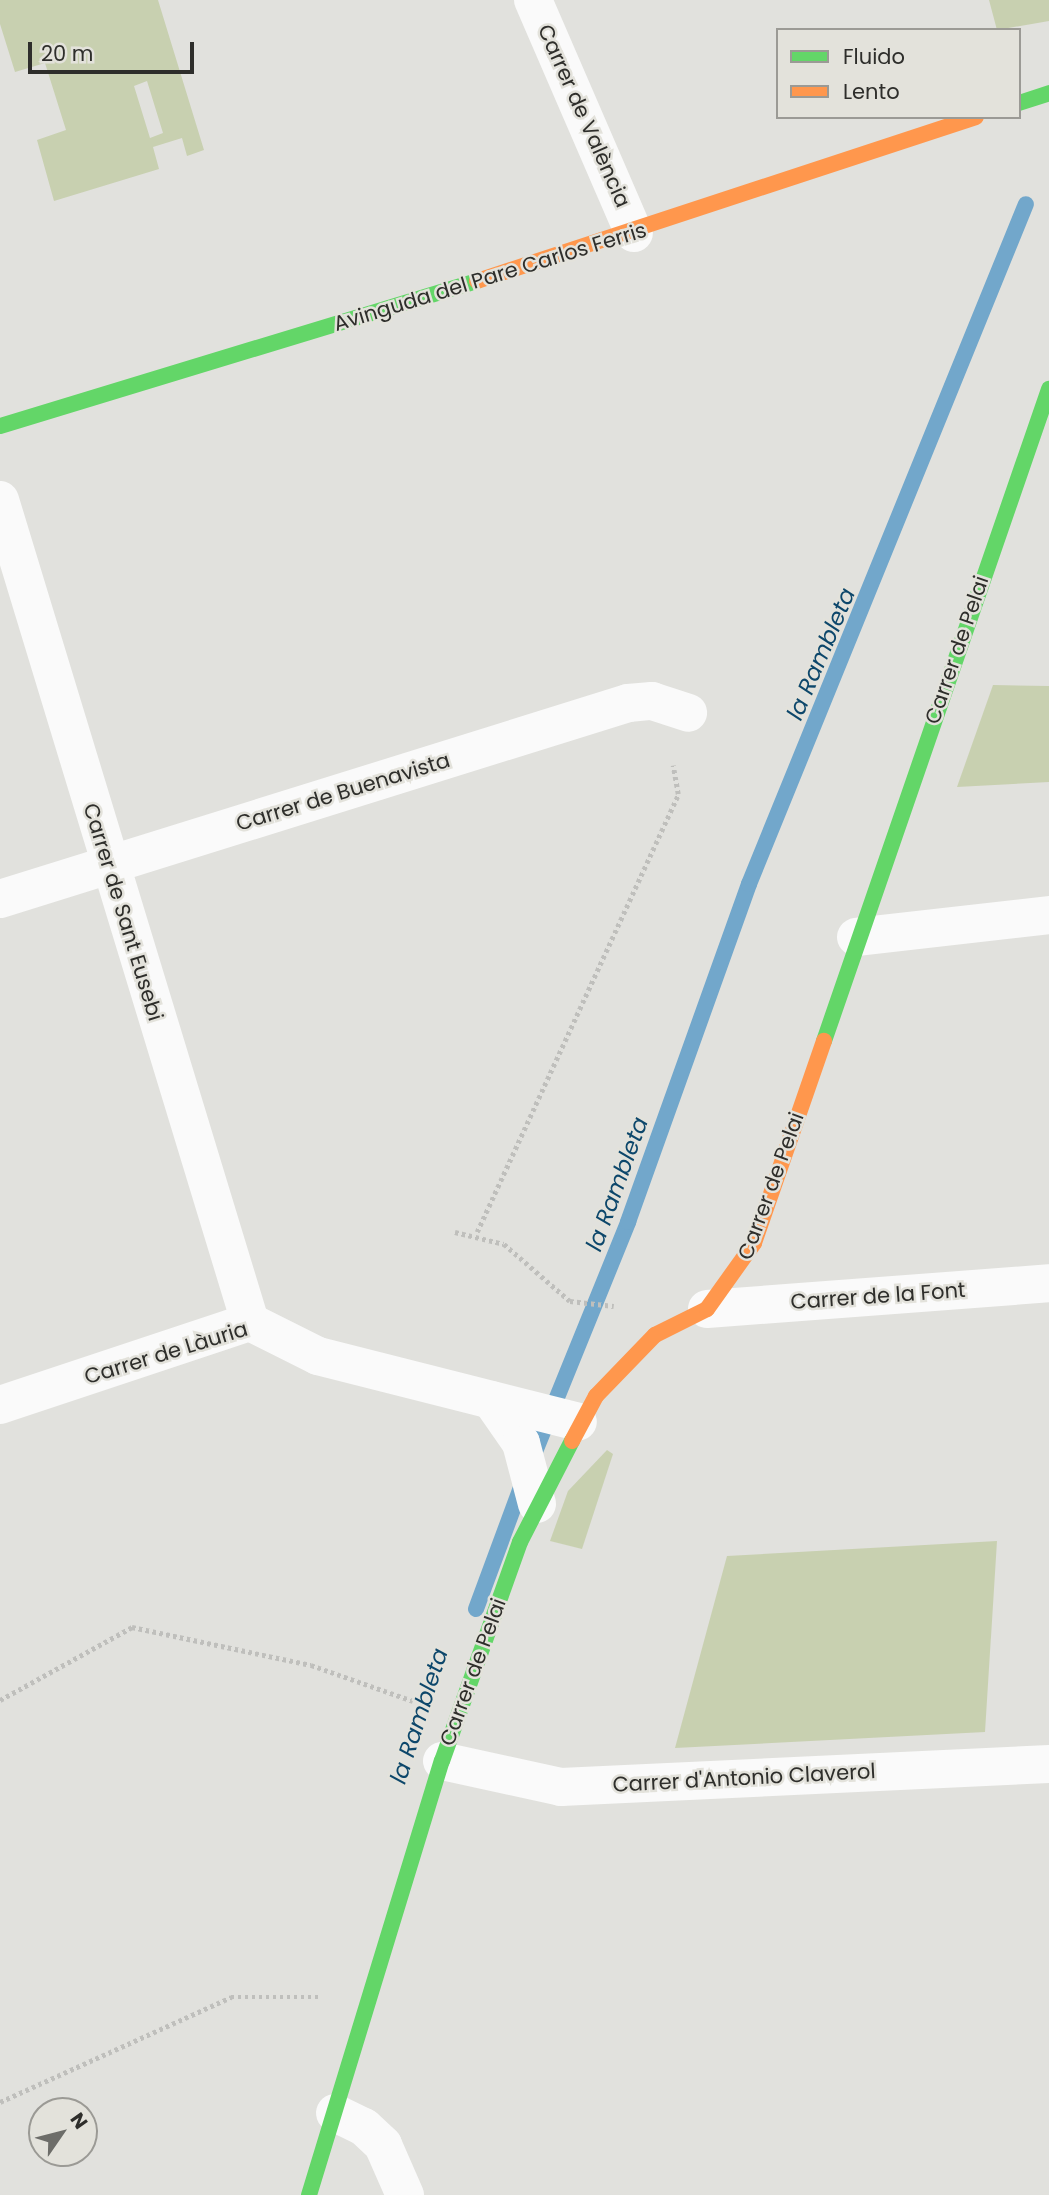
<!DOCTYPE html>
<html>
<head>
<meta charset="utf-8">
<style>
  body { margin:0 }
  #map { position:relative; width:1049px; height:2195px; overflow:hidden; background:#e1e1dd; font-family:Poppins,sans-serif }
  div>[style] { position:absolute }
  .green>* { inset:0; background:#c8d0b0 }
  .stream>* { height:16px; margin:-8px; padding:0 8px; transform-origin:8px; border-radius:8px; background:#72a7cb }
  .path>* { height:4.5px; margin-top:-2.25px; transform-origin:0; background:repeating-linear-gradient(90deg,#bfbfbc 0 3.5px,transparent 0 7px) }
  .street>* { height:38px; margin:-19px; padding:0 19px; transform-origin:19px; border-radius:19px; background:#fafafa }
  .fast>* { height:16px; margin:-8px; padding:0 8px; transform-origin:8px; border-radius:8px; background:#63d668 }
  .slow>* { height:16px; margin:-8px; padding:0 8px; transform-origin:8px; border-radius:8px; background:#ff974d }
  span { translate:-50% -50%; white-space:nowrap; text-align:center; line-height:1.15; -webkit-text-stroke:5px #e3e2db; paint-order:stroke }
  .street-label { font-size:21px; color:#2e2e2b }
  .water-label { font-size:23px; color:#0d476b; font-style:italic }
  .legend { position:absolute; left:776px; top:28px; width:245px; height:91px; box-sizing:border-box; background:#e3e2db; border:2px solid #9b9a95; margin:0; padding:9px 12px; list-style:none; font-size:21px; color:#2e2e2b }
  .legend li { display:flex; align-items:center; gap:14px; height:35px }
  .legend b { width:35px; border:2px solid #9b9a95 }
  .north { position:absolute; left:28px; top:2097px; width:70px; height:70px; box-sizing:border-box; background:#e3e2db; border:2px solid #9b9a95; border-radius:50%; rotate:55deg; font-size:19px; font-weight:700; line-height:28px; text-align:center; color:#2e2e2b }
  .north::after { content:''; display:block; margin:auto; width:24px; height:32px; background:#6d6d69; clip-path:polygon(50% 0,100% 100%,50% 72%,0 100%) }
  .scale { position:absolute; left:28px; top:42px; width:166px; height:32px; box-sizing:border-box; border:4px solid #2e2e2b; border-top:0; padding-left:9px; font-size:21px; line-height:24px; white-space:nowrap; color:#2e2e2b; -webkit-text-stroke:5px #e3e2db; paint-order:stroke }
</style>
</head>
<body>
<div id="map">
  <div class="green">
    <i style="clip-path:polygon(evenodd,0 0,158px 0,204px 150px,187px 156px,182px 138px,153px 147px,159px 169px,54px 201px,37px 140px,66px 130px,45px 63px,15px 72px,0 24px,0 0,147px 81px,163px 133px,150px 138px,134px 86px,147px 81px)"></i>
    <i style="clip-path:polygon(989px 0,1049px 0,1049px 21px,997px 30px)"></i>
    <i style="clip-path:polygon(993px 685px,1049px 686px,1049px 782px,957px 787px)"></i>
    <i style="clip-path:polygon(607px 1450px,613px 1454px,582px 1549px,550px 1541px,568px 1491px)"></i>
    <i style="clip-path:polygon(997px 1541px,985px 1732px,675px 1748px,727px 1556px)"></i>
  </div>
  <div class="stream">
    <i style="left:532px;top:1459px;width:256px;rotate:-67.9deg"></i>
    <i style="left:628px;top:1222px;width:359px;rotate:-70.3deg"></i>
    <i style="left:749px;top:884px;width:734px;rotate:-67.84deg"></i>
    <i style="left:476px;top:1609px;width:139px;rotate:-69.7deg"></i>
  </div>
  <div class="path">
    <i style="left:455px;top:1232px;width:50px;rotate:13.8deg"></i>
    <i style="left:504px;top:1244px;width:87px;rotate:40.8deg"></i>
    <i style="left:570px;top:1301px;width:44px;rotate:6.5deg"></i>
    <i style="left:477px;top:1232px;width:482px;rotate:-65.3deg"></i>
    <i style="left:678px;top:794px;width:29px;rotate:-100deg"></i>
    <i style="left:0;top:1700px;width:151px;rotate:-28.9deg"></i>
    <i style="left:132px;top:1627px;width:183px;rotate:12deg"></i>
    <i style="left:311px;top:1665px;width:108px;rotate:19.4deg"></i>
    <i style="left:0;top:2102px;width:254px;rotate:-24.4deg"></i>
    <i style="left:231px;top:1997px;width:88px"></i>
  </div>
  <div class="street">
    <i style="left:533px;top:0;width:254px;rotate:66.6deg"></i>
    <i style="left:0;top:500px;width:859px;rotate:73.08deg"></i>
    <i style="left:0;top:899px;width:658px;rotate:-17.33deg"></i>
    <i style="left:628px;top:703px;width:24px;rotate:-5deg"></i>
    <i style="left:652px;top:701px;width:38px;rotate:18deg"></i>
    <i style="left:856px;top:937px;width:194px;rotate:-6.5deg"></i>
    <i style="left:707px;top:1309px;width:343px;rotate:-4.3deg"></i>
    <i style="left:491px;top:1400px;width:52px;rotate:55.1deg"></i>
    <i style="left:521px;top:1443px;width:63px;rotate:75.3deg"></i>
    <i style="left:0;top:1405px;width:263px;rotate:-18.4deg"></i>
    <i style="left:250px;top:1322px;width:76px;rotate:26.6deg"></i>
    <i style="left:318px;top:1356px;width:268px;rotate:14.2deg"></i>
    <i style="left:442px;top:1761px;width:122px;rotate:12.3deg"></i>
    <i style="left:561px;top:1787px;width:489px;rotate:-2.7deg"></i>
    <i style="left:335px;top:2113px;width:32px;rotate:26deg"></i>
    <i style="left:364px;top:2127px;width:26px;rotate:43deg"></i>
    <i style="left:383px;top:2145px;width:55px;rotate:66.3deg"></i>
  </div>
  <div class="fast">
    <i style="left:1019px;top:103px;width:32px;rotate:-18deg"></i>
    <i style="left:0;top:426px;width:499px;rotate:-16.9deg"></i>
    <i style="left:824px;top:1041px;width:690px;rotate:-70.96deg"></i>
    <i style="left:309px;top:2195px;width:454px;rotate:-73deg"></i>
    <i style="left:442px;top:1761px;width:232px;rotate:-70.4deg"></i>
    <i style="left:520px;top:1542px;width:114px;rotate:-62.8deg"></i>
  </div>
  <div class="slow">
    <i style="left:477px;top:281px;width:525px;rotate:-18.19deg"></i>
    <i style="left:572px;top:1441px;width:51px;rotate:-61.9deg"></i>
    <i style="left:596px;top:1396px;width:85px;rotate:-46deg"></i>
    <i style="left:655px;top:1335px;width:58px;rotate:-26.6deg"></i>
    <i style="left:707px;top:1309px;width:81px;rotate:-54.5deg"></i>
    <i style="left:754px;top:1243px;width:214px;rotate:-70.9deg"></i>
  </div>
  <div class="street-label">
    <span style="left:584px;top:116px;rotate:66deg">Carrer de València</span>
    <span style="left:490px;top:277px;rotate:-17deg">Avinguda del Pare Carlos Ferris</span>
    <span style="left:957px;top:650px;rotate:-71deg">Carrer de Pelai</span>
    <span style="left:343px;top:792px;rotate:-17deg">Carrer de Buenavista</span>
    <span style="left:123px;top:912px;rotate:73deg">Carrer de Sant Eusebi</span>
    <span style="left:771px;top:1186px;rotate:-70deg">Carrer de Pelai</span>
    <span style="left:878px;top:1296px;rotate:-4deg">Carrer de la Font</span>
    <span style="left:166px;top:1353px;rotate:-17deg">Carrer de Làuria</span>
    <span style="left:473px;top:1672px;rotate:-70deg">Carrer de Pelai</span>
    <span style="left:744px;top:1778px;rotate:-3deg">Carrer d'Antonio Claverol</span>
  </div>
  <div class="water-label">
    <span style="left:821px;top:654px;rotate:-67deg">la Rambleta</span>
    <span style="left:617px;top:1184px;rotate:-70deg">la Rambleta</span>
    <span style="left:419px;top:1716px;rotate:-72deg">la Rambleta</span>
  </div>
  <ul class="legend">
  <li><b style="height:9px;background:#63d668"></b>Fluido</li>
  <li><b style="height:9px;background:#ff974d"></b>Lento</li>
  </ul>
  <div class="north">N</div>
  <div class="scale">20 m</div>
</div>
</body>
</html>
